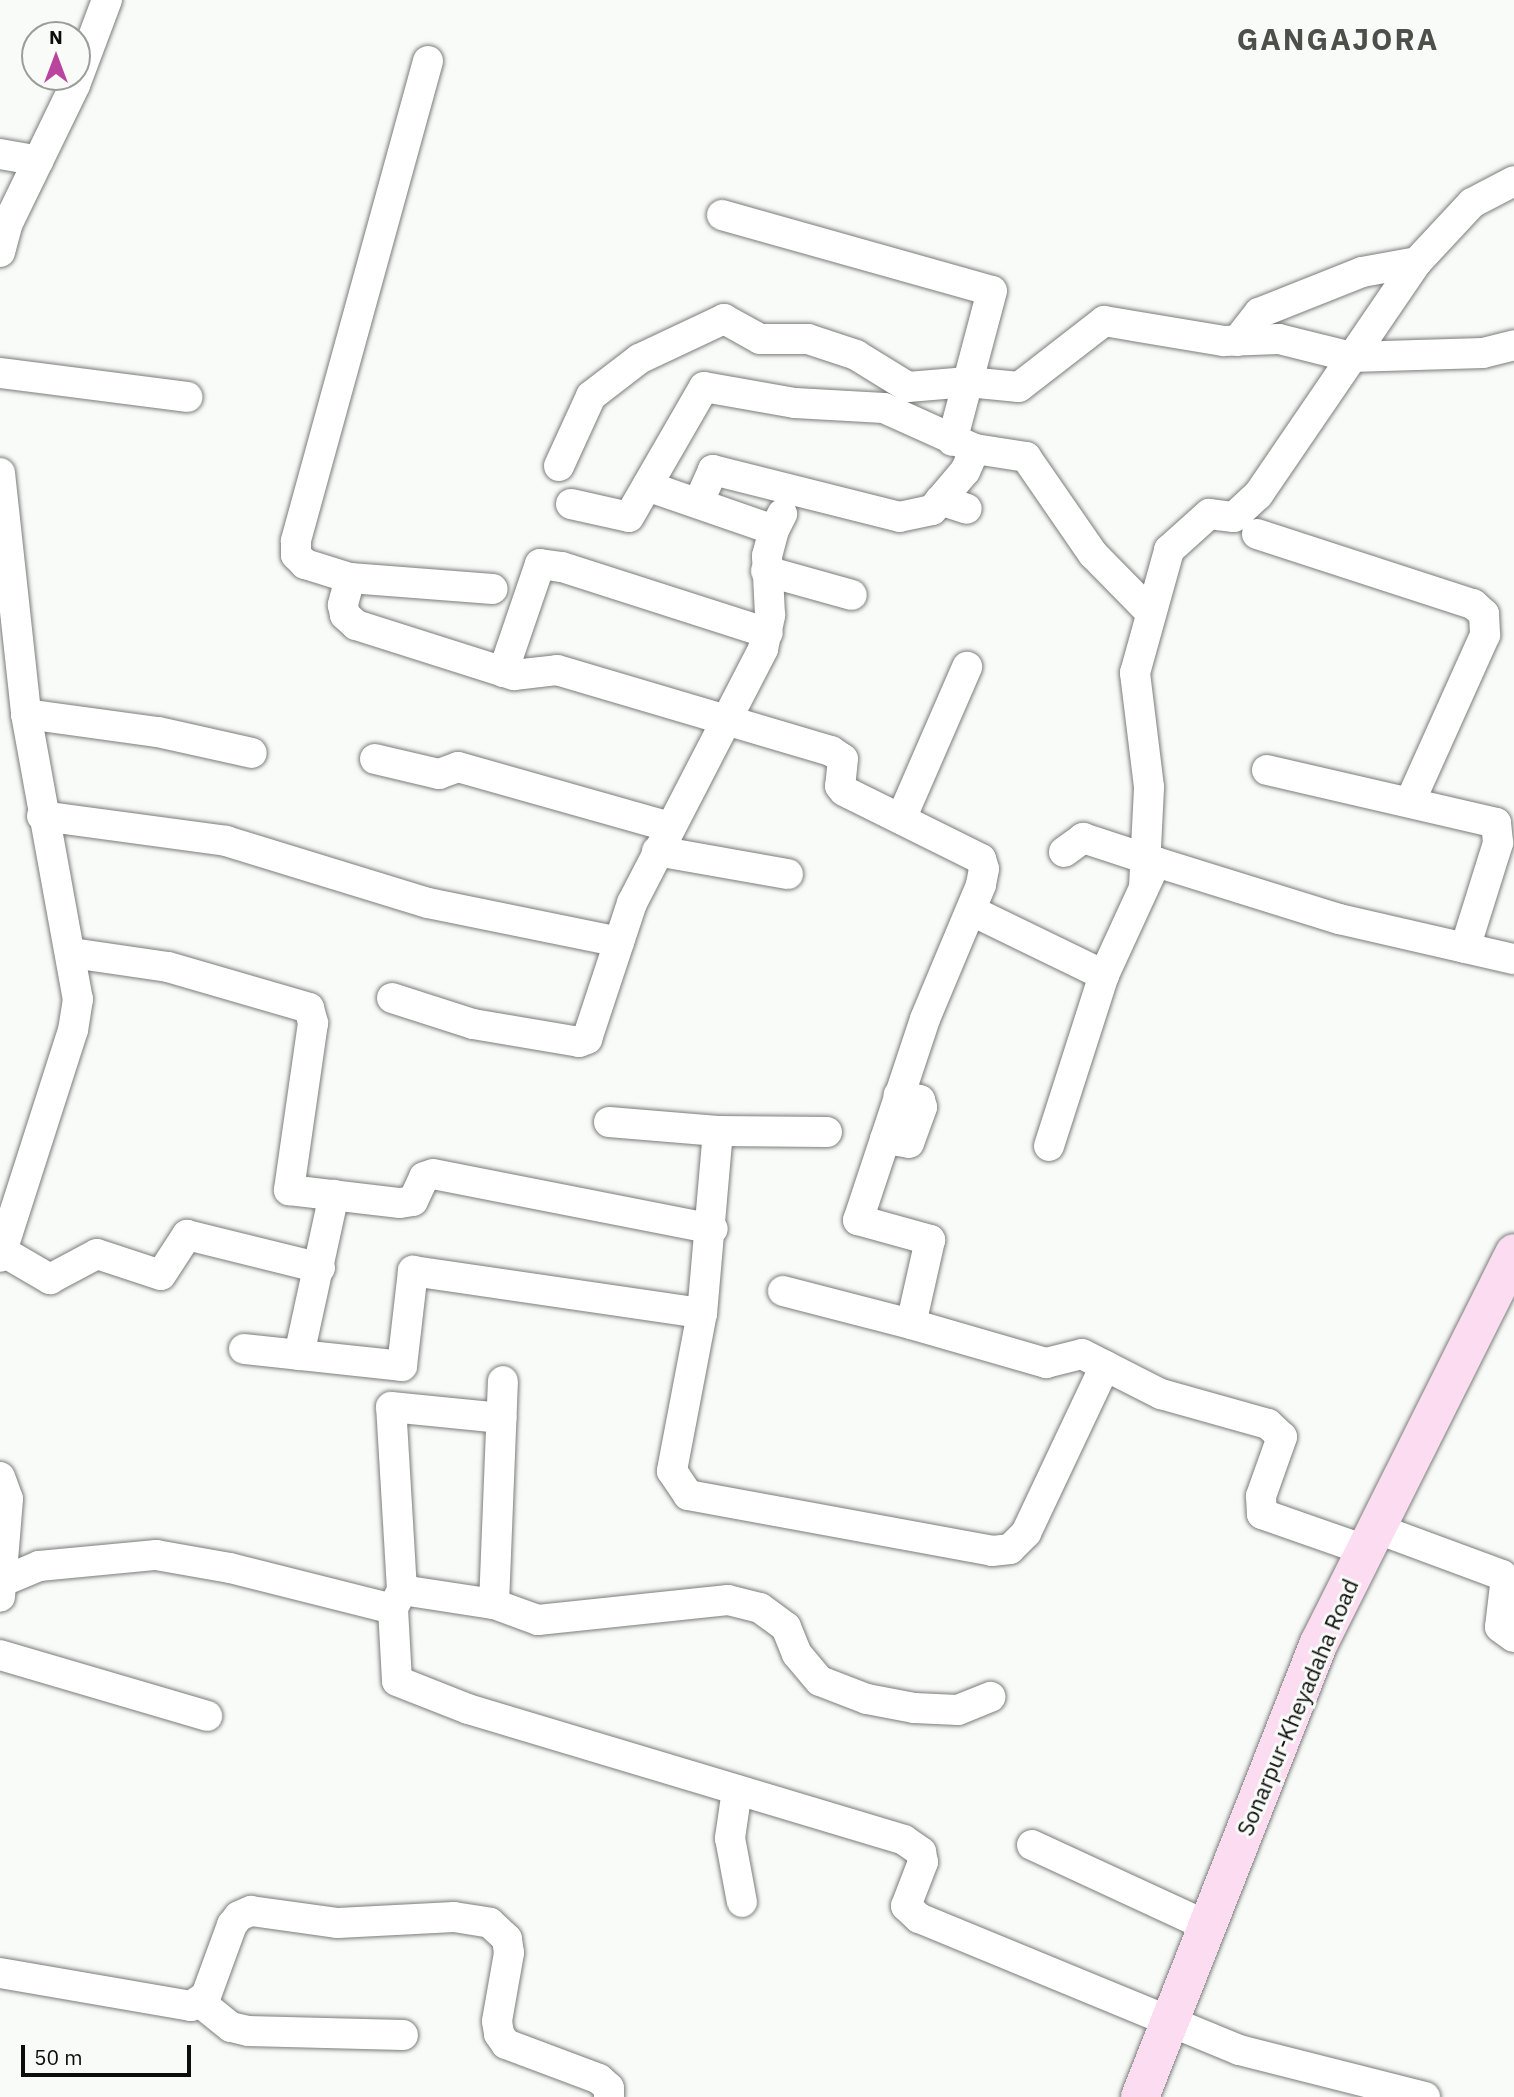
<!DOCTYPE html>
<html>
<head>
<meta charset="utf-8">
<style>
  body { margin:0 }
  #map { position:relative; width:1514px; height:2097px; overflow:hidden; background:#f8fbf7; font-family:"IBM Plex Sans",sans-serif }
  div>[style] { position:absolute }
  .roads { filter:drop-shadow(0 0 2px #7a7d79) drop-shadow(0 0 2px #7a7d79) }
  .minor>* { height:30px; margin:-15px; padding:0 15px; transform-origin:15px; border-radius:15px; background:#fff }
  .major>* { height:38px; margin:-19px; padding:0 19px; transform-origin:19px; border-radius:19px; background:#fbdcf1 }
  span { translate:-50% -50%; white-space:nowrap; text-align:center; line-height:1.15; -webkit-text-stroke:6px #f8fbf7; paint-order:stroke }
  .street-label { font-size:23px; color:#0d0e0c }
  .district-label { font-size:30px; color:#4d4f4b; font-weight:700; letter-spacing:2px }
  .north { position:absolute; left:21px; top:21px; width:70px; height:70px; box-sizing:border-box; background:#f8fbf7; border:2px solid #9a9c99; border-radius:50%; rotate:0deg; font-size:19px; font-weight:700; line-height:28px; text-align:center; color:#0d0e0c }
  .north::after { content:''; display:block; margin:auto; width:24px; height:32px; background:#ba459e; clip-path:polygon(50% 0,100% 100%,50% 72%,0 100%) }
  .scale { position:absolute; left:21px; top:2045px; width:170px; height:32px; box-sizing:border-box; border:4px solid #0d0e0c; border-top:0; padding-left:9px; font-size:21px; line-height:24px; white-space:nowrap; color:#0d0e0c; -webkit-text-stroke:5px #f8fbf7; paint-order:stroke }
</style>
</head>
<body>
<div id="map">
  <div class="roads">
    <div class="minor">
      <i style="left:428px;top:61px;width:498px;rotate:105.4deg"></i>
      <i style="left:296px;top:541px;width:14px;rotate:90deg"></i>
      <i style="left:296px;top:555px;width:13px;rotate:45deg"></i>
      <i style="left:305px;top:564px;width:47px;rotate:17.3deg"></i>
      <i style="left:350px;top:578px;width:143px;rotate:4.4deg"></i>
      <i style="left:0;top:154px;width:39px;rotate:10deg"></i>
      <i style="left:722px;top:215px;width:280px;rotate:15.7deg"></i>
      <i style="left:992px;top:291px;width:155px;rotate:104.9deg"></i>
      <i style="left:0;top:252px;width:30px;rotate:-75deg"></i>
      <i style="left:8px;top:223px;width:153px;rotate:-64.1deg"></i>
      <i style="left:75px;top:85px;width:91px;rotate:-69.4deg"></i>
      <i style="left:1237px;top:341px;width:36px;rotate:-52deg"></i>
      <i style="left:1259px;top:313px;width:111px;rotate:-21.7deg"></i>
      <i style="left:1362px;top:272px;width:56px;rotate:-10.3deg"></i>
      <i style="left:0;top:373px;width:189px;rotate:7.3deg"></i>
      <i style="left:975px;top:449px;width:52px;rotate:8.9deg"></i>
      <i style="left:1026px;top:457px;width:118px;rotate:55.4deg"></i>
      <i style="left:1093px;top:554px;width:83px;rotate:45.5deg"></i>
      <i style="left:559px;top:466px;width:77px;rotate:-65.4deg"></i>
      <i style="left:591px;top:396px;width:61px;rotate:-37.6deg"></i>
      <i style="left:639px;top:359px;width:94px;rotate:-25.2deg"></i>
      <i style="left:724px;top:319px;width:41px;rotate:29.1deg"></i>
      <i style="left:760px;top:339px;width:48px"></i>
      <i style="left:808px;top:339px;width:51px;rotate:18.4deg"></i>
      <i style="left:856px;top:355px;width:61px;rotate:31.6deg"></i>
      <i style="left:908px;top:387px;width:60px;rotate:-4.8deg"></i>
      <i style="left:968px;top:382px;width:51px;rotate:5.6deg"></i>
      <i style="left:1019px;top:387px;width:108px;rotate:-37.8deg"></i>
      <i style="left:1104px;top:321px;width:122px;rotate:9.5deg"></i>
      <i style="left:1224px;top:341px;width:55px;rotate:-2.1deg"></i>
      <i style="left:1279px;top:339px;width:74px;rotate:14deg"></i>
      <i style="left:1351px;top:357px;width:132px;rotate:-1.7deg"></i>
      <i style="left:1483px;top:353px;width:32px;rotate:-14deg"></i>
      <i style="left:0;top:473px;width:242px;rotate:83.8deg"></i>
      <i style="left:26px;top:714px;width:290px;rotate:79.7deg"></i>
      <i style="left:78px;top:999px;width:31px;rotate:99deg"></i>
      <i style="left:73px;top:1030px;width:238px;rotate:107.8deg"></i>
      <i style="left:647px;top:486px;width:134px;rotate:19.1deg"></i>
      <i style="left:774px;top:530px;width:18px;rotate:-63deg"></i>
      <i style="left:940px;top:500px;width:28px;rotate:18deg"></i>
      <i style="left:571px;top:504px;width:59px;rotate:12.6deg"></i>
      <i style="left:629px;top:517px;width:150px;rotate:-60deg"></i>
      <i style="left:704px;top:387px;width:92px;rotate:10deg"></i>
      <i style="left:795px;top:403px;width:89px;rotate:3.2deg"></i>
      <i style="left:884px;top:408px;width:100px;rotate:24.3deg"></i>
      <i style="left:975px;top:449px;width:24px;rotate:114deg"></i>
      <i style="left:965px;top:471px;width:51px;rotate:130.2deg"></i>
      <i style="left:932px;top:510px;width:33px;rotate:168deg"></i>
      <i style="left:900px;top:517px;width:193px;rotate:-165.9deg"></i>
      <i style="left:713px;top:470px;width:36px;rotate:114deg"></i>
      <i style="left:1257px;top:534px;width:227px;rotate:18deg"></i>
      <i style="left:1473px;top:604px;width:15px;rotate:42deg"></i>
      <i style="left:1484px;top:614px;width:21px;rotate:87deg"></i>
      <i style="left:1485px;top:635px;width:183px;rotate:114.2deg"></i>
      <i style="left:766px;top:571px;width:89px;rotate:15.6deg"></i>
      <i style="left:350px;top:578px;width:28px;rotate:105deg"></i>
      <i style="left:343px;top:605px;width:10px;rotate:79deg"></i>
      <i style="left:345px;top:615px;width:15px;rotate:42deg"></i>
      <i style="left:356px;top:625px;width:166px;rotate:17.6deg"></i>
      <i style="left:514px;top:675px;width:43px;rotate:-6.6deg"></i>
      <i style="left:557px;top:670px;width:286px;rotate:16.5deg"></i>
      <i style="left:831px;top:751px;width:14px;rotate:34deg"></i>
      <i style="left:843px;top:759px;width:27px;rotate:96deg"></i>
      <i style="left:840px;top:786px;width:6px;rotate:51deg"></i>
      <i style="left:844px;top:791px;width:153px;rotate:26.4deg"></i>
      <i style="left:981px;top:859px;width:10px;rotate:73deg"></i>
      <i style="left:984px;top:869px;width:16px;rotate:101deg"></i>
      <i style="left:981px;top:885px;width:145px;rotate:112.7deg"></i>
      <i style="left:925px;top:1019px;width:212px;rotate:108.4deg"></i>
      <i style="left:858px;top:1220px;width:75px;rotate:15.5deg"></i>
      <i style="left:930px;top:1240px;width:86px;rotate:102.7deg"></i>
      <i style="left:911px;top:1324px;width:141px;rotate:16.1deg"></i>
      <i style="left:1046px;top:1363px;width:37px;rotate:-14deg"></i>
      <i style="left:1082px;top:1354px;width:89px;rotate:26.9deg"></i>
      <i style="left:1161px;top:1394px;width:111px;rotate:15.7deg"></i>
      <i style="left:1268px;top:1424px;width:19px;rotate:43deg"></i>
      <i style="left:1282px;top:1437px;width:63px;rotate:109.6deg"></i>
      <i style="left:1261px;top:1496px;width:18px;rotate:87deg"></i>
      <i style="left:1262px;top:1514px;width:109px;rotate:19.3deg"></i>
      <i style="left:503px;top:672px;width:114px;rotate:-71.1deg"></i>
      <i style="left:540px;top:564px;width:22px;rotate:8deg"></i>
      <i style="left:562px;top:567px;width:216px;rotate:17.8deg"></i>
      <i style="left:26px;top:714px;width:133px;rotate:7.8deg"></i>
      <i style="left:158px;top:732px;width:96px;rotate:12.6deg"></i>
      <i style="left:375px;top:759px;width:66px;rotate:13.2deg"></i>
      <i style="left:439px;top:774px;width:20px;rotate:-20deg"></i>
      <i style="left:458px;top:767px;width:220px;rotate:15.8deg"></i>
      <i style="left:1267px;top:770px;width:235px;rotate:13deg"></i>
      <i style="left:1496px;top:823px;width:20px;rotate:84deg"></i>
      <i style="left:1498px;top:843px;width:110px;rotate:107.4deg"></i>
      <i style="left:42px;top:816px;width:186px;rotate:7.7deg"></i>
      <i style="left:226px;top:841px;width:211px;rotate:17.1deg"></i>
      <i style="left:428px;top:903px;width:195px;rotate:11.5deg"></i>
      <i style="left:901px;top:819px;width:166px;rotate:-66.5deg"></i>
      <i style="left:657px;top:851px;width:133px;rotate:10deg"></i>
      <i style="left:1064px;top:852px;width:24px;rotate:-36deg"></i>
      <i style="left:1083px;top:838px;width:77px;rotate:18.2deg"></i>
      <i style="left:1144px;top:887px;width:100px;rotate:-87.1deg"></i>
      <i style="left:1149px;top:787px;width:115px;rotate:-97deg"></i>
      <i style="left:1135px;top:673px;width:128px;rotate:-74.5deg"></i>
      <i style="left:1169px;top:550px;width:54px;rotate:-42deg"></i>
      <i style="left:1209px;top:514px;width:25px;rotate:7deg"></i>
      <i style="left:1234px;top:517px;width:33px;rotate:-43deg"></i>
      <i style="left:1258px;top:495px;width:282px;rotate:-55.7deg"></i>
      <i style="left:1417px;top:262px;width:81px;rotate:-47deg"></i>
      <i style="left:1472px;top:203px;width:47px;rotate:-27.6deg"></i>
      <i style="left:972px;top:911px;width:147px;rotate:25.9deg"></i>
      <i style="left:72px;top:953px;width:97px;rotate:8.3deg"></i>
      <i style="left:168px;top:967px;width:147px;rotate:16.2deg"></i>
      <i style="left:309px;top:1008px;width:16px;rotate:75deg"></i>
      <i style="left:313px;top:1023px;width:169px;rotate:98.2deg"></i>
      <i style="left:289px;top:1190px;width:112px;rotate:6.7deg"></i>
      <i style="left:400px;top:1203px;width:13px;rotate:-9deg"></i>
      <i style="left:413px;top:1201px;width:26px;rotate:-65deg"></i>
      <i style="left:424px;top:1177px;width:9px;rotate:-18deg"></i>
      <i style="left:433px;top:1174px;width:285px;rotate:11.1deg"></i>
      <i style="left:392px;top:998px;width:85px;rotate:17.8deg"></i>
      <i style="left:473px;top:1024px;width:108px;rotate:9.6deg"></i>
      <i style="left:579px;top:1042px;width:9px;rotate:-21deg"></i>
      <i style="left:587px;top:1039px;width:143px;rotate:-71.7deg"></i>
      <i style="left:632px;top:903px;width:286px;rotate:-62.7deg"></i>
      <i style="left:763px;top:649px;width:35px;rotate:-78deg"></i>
      <i style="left:770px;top:615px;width:59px;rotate:-92.9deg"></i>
      <i style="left:767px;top:556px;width:27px;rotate:-75deg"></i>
      <i style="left:609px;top:1122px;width:109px;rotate:4.7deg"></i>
      <i style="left:718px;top:1131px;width:109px;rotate:0.5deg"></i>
      <i style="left:718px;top:1131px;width:183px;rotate:95deg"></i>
      <i style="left:702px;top:1313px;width:161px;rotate:100.8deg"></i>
      <i style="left:672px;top:1471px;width:29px;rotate:56deg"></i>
      <i style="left:688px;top:1495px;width:309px;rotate:10.4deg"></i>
      <i style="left:992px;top:1551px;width:18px;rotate:-6deg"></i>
      <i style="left:1010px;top:1549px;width:23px;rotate:-45deg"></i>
      <i style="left:1026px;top:1533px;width:185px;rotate:-64.7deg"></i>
      <i style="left:885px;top:1139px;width:24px;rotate:9deg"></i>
      <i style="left:909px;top:1143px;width:38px;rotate:-70deg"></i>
      <i style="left:922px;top:1107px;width:7px;rotate:-106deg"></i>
      <i style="left:920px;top:1100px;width:22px;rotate:-167deg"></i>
      <i style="left:1049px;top:1146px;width:180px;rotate:-72.2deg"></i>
      <i style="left:1104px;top:975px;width:124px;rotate:-65.3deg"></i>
      <i style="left:1156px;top:862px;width:192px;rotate:17.3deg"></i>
      <i style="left:1339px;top:919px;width:180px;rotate:12.9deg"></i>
      <i style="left:2px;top:1251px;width:56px;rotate:30.3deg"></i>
      <i style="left:50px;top:1279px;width:53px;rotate:-28deg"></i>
      <i style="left:97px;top:1254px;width:67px;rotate:18.2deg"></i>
      <i style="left:161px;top:1275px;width:48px;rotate:-57deg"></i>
      <i style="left:187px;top:1235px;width:137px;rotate:13.9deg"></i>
      <i style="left:783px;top:1291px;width:132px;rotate:14.5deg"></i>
      <i style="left:244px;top:1349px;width:159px;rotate:6.1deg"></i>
      <i style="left:402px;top:1366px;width:96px;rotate:-83.4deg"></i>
      <i style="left:413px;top:1271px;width:292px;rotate:8.3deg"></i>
      <i style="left:299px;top:1355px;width:164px;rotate:-77.7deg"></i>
      <i style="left:0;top:1477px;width:23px;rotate:70deg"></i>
      <i style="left:8px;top:1499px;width:98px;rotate:94.7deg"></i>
      <i style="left:1375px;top:1528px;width:135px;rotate:20.3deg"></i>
      <i style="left:1502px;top:1575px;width:10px;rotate:73deg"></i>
      <i style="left:1505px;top:1585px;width:42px;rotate:96.8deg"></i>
      <i style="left:1500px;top:1627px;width:17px;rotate:36deg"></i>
      <i style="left:1px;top:1582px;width:41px;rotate:-22.8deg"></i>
      <i style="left:39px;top:1566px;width:118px;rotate:-5.4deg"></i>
      <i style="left:156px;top:1555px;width:75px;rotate:10deg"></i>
      <i style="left:230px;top:1568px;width:168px;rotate:14.1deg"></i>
      <i style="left:393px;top:1609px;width:72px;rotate:86.8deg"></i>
      <i style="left:397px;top:1681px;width:76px;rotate:21.5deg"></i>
      <i style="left:468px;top:1709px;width:455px;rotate:16.7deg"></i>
      <i style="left:904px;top:1840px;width:21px;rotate:35deg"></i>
      <i style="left:921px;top:1852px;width:10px;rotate:79deg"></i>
      <i style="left:923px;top:1862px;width:47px;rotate:111.1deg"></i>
      <i style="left:906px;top:1906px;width:18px;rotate:43deg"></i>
      <i style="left:919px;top:1918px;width:346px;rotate:22.4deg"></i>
      <i style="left:1239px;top:2050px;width:192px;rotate:14.2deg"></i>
      <i style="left:402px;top:1590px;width:93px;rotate:8.7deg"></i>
      <i style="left:494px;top:1604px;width:47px;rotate:20deg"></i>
      <i style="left:538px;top:1620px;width:191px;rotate:-6deg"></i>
      <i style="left:728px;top:1600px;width:33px;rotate:14deg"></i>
      <i style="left:760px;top:1608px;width:32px;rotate:36deg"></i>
      <i style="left:786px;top:1627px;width:29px;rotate:68deg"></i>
      <i style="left:797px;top:1654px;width:35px;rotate:50deg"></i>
      <i style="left:820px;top:1681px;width:50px;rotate:21deg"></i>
      <i style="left:867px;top:1699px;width:48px;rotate:10.8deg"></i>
      <i style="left:914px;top:1708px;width:44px;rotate:2.6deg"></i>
      <i style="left:958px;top:1710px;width:35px;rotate:-22deg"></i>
      <i style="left:494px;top:1604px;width:223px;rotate:-87.7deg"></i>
      <i style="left:393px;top:1608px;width:20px;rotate:-63deg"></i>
      <i style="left:402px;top:1590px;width:183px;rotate:-93.4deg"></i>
      <i style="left:391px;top:1407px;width:111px;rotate:5.7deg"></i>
      <i style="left:0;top:1655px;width:216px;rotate:16.4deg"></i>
      <i style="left:737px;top:1790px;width:49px;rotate:98.3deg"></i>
      <i style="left:730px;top:1838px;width:65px;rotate:79.4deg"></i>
      <i style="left:1032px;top:1845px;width:191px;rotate:24.8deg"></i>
      <i style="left:0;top:1973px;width:194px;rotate:9.8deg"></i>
      <i style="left:191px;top:2006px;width:18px;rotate:-34deg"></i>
      <i style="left:206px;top:1996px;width:76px;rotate:-69.9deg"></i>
      <i style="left:232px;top:1925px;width:11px;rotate:-52deg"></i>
      <i style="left:239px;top:1916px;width:13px;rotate:-23deg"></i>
      <i style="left:251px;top:1911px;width:88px;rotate:7.9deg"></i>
      <i style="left:338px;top:1923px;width:116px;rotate:-3deg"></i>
      <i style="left:454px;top:1917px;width:36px;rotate:9deg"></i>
      <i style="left:490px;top:1923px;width:23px;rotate:43deg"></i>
      <i style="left:507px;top:1939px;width:14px;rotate:82deg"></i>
      <i style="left:509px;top:1953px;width:69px;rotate:100deg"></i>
      <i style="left:497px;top:2021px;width:13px;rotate:81deg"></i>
      <i style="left:499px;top:2034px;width:12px;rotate:55deg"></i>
      <i style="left:506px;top:2044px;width:99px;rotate:20.6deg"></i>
      <i style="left:599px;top:2079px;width:13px;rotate:42deg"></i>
      <i style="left:609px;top:2088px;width:9px;rotate:90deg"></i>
      <i style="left:201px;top:2003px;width:38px;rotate:39deg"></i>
      <i style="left:231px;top:2027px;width:17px;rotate:13deg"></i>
      <i style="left:248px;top:2031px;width:155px;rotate:1.5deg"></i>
    </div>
    <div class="major">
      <i style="left:1140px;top:2097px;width:488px;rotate:-68.5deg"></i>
      <i style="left:1319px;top:1643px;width:436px;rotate:-63.4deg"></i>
    </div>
  </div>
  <div class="street-label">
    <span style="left:1297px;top:1707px;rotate:-67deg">Sonarpur-Kheyadaha Road</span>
  </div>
  <div class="district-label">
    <span style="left:1338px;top:39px">GANGAJORA</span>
  </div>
  <div class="north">N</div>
  <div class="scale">50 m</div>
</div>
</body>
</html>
